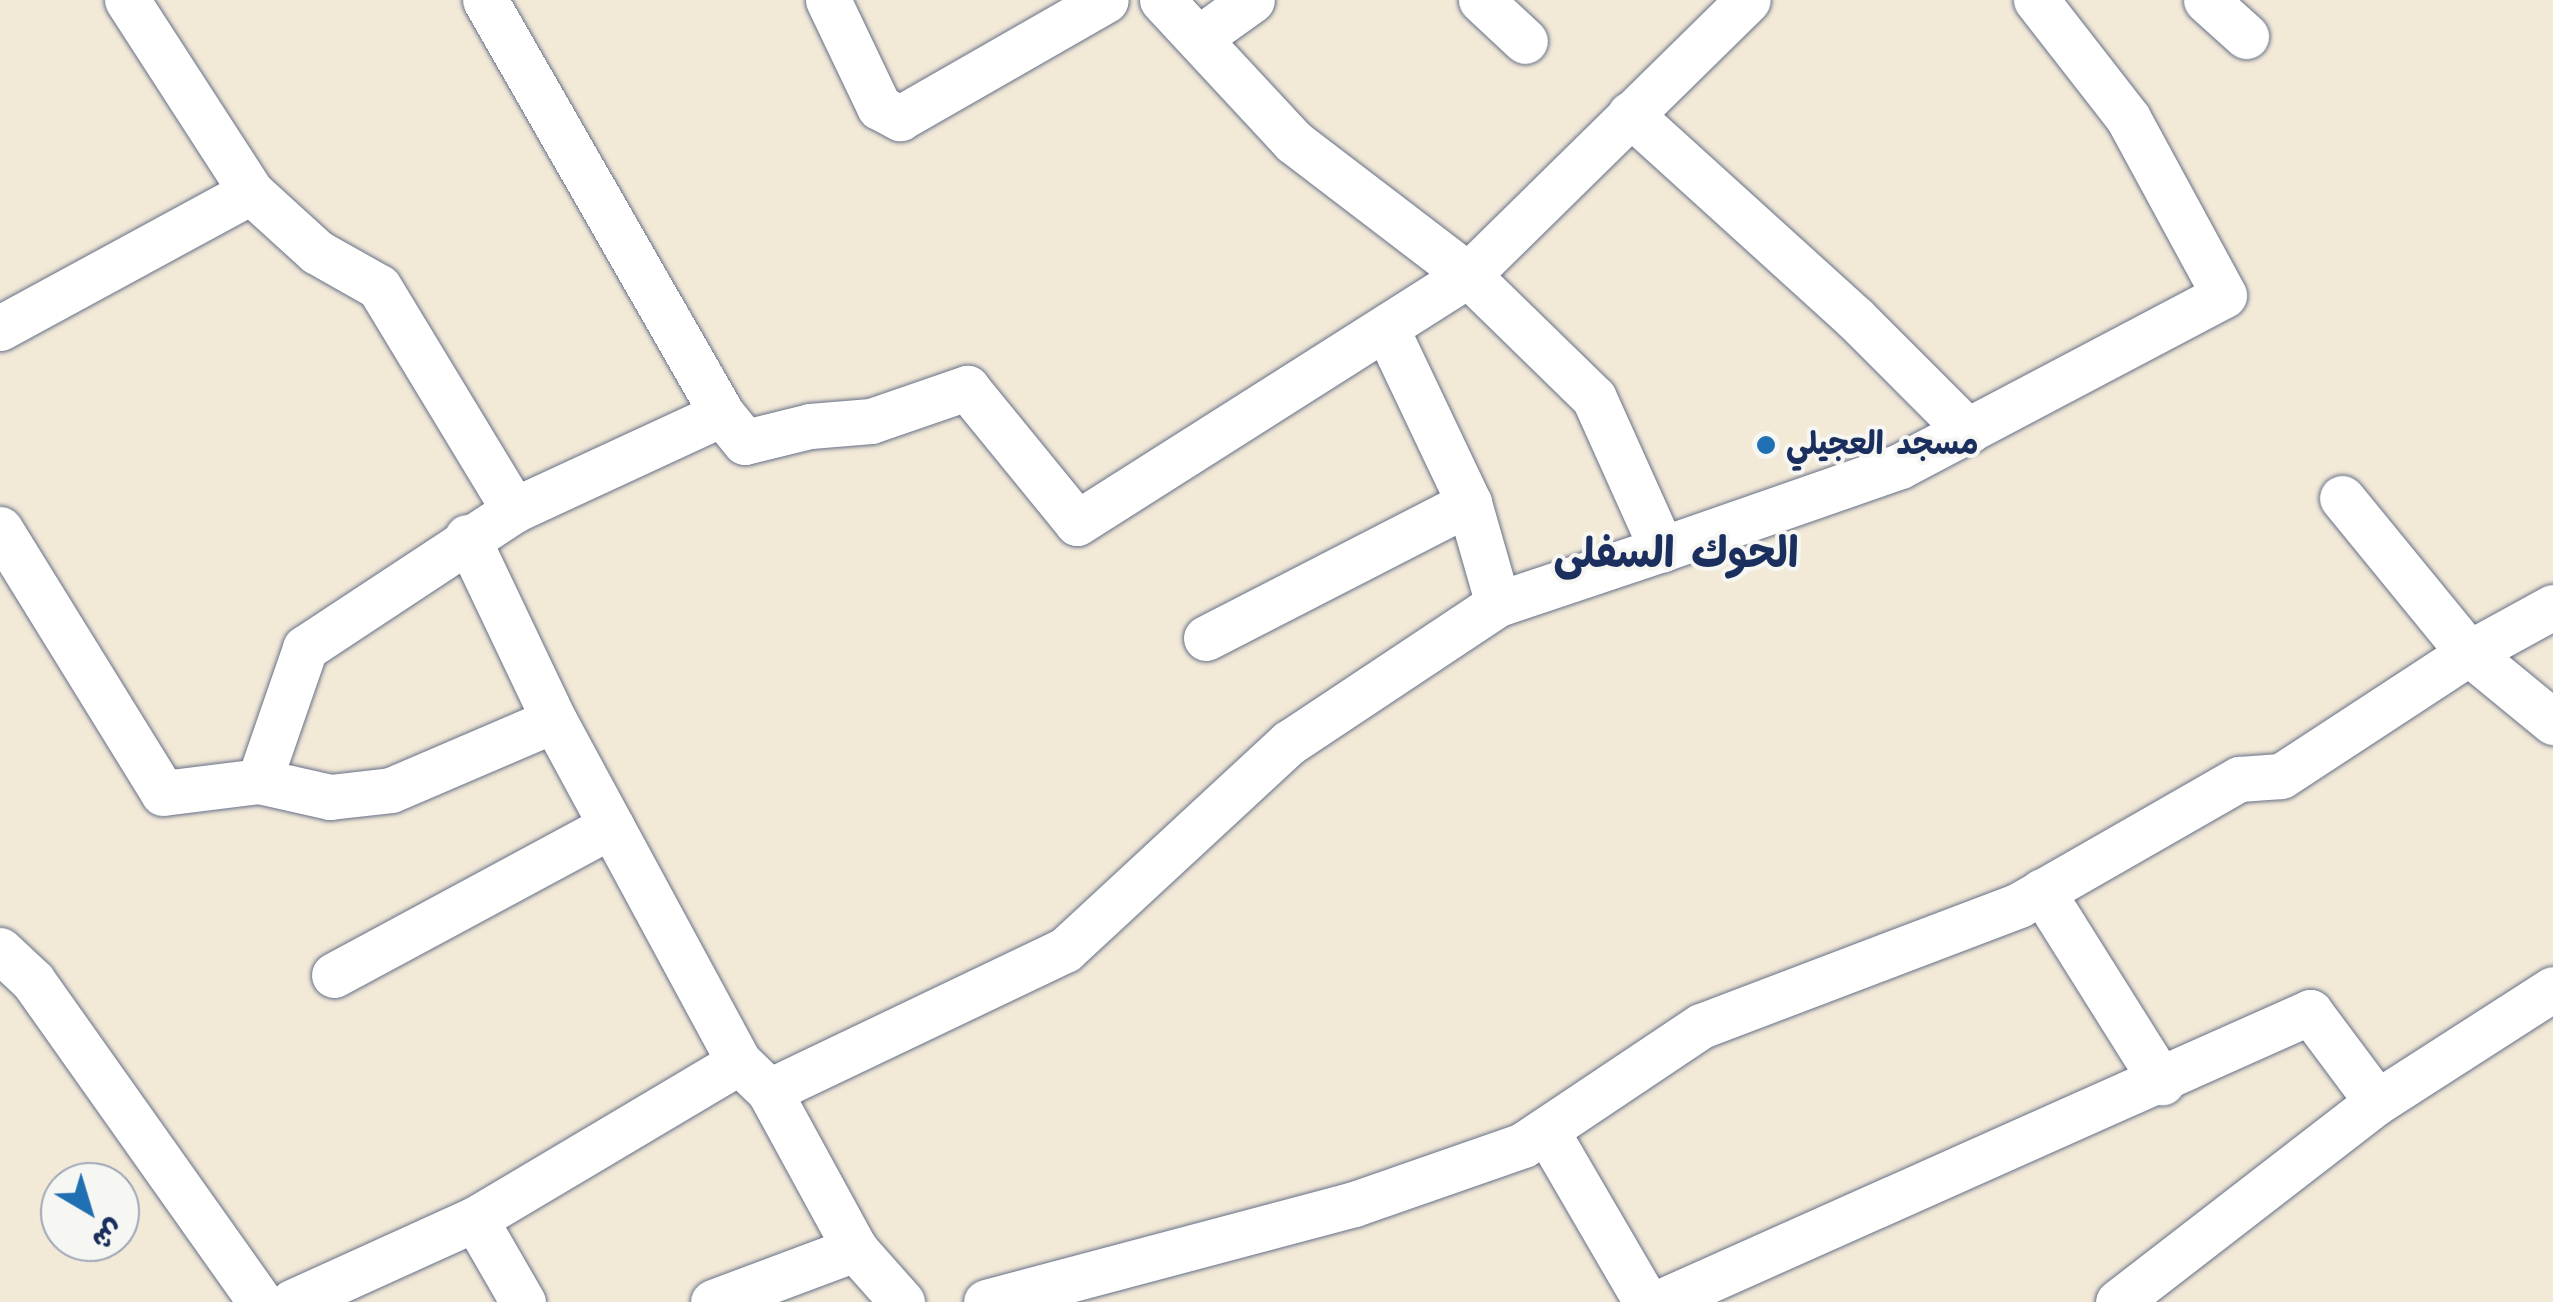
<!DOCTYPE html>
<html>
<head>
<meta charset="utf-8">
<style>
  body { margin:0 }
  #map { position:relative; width:2553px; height:1302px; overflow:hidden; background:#f2e9d7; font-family:"Architects Daughter","Playpen Sans Arabic",sans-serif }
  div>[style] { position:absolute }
  .roads { filter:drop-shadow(0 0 2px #667088) drop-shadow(0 0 2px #667088) }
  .minor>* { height:45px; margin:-22.5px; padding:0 22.5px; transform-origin:22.5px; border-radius:22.5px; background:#fff }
  .dots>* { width:28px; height:28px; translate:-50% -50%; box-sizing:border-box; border:5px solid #f6f6f2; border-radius:50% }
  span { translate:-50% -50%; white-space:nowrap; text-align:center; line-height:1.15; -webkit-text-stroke:8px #f6f6f2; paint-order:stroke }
  .poi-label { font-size:32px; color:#1b2f5e; font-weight:700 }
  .left { translate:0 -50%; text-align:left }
  .district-label { font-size:42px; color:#1b2f5e; font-weight:700 }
  .north { position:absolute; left:40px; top:1162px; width:100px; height:100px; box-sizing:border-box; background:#f6f6f2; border:2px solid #9ea6b7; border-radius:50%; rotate:142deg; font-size:28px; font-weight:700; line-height:40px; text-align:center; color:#1b2f5e }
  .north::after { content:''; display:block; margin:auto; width:35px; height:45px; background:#1f6fb2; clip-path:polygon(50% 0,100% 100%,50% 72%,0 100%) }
</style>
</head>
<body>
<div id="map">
  <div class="roads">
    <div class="minor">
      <i style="left:127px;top:0;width:229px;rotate:57.1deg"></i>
      <i style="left:251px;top:192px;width:89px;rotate:42.3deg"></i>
      <i style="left:317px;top:252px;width:71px;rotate:29.4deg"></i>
      <i style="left:379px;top:287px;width:261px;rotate:58.8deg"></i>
      <i style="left:485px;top:0;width:477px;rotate:60.2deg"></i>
      <i style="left:828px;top:0;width:119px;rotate:64.5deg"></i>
      <i style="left:879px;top:107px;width:24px;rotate:28deg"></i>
      <i style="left:900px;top:118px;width:237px;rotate:-29.8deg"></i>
      <i style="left:1162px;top:0;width:194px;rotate:47.1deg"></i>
      <i style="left:1294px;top:142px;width:219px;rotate:37.4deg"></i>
      <i style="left:1468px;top:275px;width:176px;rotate:44.3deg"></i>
      <i style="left:1594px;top:398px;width:166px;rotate:65.8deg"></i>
      <i style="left:1481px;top:0;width:60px;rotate:43deg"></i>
      <i style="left:2206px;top:0;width:54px;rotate:42deg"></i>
      <i style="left:1199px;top:38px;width:65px;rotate:-35.6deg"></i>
      <i style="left:1630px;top:114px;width:304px;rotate:42.2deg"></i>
      <i style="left:1855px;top:318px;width:160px;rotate:45deg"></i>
      <i style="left:0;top:328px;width:285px;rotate:-28.5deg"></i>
      <i style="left:1386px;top:328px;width:194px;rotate:64.6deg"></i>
      <i style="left:2342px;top:498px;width:200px;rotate:50.7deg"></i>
      <i style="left:2469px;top:653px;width:109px;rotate:39.4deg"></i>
      <i style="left:0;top:529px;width:310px;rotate:58.3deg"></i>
      <i style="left:163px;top:793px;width:97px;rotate:-7.1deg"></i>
      <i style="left:259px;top:781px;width:141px;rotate:-70.9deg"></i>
      <i style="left:305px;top:648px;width:250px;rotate:-33.4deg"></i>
      <i style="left:514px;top:510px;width:229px;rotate:-24.8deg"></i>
      <i style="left:722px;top:414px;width:36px;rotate:51deg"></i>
      <i style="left:745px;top:442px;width:67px;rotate:-13.8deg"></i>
      <i style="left:810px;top:426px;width:61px;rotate:-4.7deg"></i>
      <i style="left:871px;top:421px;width:102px;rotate:-19deg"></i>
      <i style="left:967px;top:388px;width:174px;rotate:50.8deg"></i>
      <i style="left:1077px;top:523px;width:463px;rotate:-32.4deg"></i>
      <i style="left:1468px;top:275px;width:392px;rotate:-44.5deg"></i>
      <i style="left:467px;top:537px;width:203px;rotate:64.6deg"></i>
      <i style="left:554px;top:720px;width:389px;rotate:61.6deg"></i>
      <i style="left:739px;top:1062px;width:42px;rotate:44deg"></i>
      <i style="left:769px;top:1091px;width:180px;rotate:61.4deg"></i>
      <i style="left:855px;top:1249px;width:71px;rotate:48.4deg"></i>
      <i style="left:1206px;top:638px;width:296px;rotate:-27.2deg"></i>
      <i style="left:1469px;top:503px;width:105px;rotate:74deg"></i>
      <i style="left:1498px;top:604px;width:173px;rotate:-18.5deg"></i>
      <i style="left:1662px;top:549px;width:252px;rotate:-19.2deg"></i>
      <i style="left:1900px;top:466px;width:366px;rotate:-27.8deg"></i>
      <i style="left:2224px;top:295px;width:201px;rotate:-118.5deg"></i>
      <i style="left:2128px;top:118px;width:150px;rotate:-127.9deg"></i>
      <i style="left:259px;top:781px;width:73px;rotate:12.7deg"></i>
      <i style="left:330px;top:797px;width:61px;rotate:-6.5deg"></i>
      <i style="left:391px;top:790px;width:177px;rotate:-23.2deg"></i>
      <i style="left:2042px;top:891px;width:226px;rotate:57.9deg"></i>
      <i style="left:0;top:950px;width:45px;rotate:43.2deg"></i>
      <i style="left:33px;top:981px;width:393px;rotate:54.7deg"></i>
      <i style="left:334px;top:975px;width:315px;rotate:-28.3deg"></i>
      <i style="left:769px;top:1091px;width:328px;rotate:-25.5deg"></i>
      <i style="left:1065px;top:950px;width:306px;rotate:-42.8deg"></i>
      <i style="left:1290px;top:742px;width:250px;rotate:-33.6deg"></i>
      <i style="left:1546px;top:1130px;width:199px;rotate:59.8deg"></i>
      <i style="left:475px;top:1219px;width:96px;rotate:60deg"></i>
      <i style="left:292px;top:1302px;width:201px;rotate:-24.4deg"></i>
      <i style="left:475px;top:1219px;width:307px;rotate:-30.7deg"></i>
      <i style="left:713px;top:1302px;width:152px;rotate:-20.5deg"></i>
      <i style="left:986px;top:1302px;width:381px;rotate:-14.9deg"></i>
      <i style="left:1354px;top:1204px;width:179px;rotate:-19.2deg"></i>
      <i style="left:1523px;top:1145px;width:214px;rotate:-33.8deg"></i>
      <i style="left:1701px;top:1026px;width:340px;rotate:-20.8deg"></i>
      <i style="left:2019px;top:905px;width:254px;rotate:-29.8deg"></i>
      <i style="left:2239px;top:779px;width:42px;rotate:-4.1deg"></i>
      <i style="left:2281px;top:776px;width:225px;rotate:-33.2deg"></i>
      <i style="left:2469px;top:653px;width:96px;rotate:-28.7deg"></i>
      <i style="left:1660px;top:1302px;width:712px;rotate:-24.04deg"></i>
      <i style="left:2310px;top:1012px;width:112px;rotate:53.3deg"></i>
      <i style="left:2118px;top:1302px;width:327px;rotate:-37.7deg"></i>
      <i style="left:2377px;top:1102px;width:209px;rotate:-32.7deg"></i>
    </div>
  </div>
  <div class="dots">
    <i style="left:1766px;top:445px;background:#1f6fb2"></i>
  </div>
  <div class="poi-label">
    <span class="left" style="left:1786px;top:445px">مسجد العجيلي</span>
  </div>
  <div class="district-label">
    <span style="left:1676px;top:555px">الحوك السفلى</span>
  </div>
  <div class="north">ش</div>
</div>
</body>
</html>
